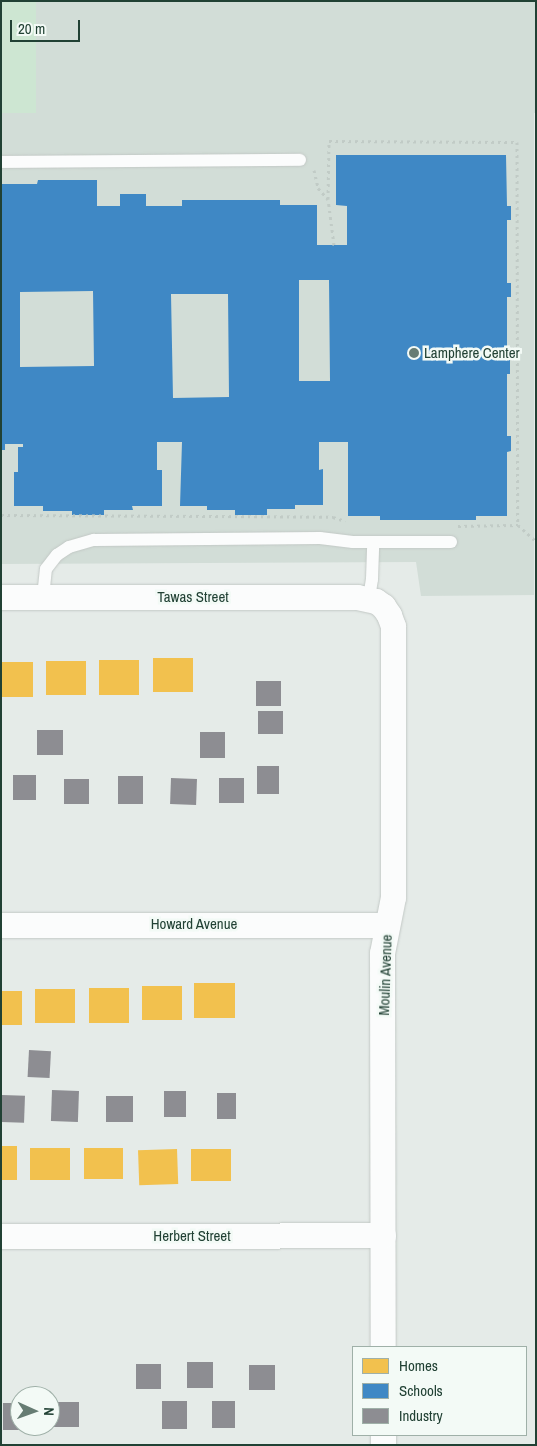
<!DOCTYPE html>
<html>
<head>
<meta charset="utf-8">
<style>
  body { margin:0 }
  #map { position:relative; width:537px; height:1446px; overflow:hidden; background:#e5ebe8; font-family:"Archivo Narrow",sans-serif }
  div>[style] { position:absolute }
  .built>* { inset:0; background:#d2ddd7 }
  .green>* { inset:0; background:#cde6d2; transform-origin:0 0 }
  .homes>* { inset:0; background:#f2c14e; transform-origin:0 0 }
  .schools>* { inset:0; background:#3f88c5 }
  .industry>* { inset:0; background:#8d8d92; transform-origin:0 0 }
  .path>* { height:3px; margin-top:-1.5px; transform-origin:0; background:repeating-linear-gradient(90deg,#c1cbc6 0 2.5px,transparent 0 6.5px) }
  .roads { filter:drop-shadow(0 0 1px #c2c8c5) drop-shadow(0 0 1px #c2c8c5) }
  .lane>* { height:12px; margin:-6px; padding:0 6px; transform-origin:6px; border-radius:6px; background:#fbfcfc }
  .street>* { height:25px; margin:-12.5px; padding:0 12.5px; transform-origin:12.5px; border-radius:12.5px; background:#fbfcfc }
  .dots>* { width:14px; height:14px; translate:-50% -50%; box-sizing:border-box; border:2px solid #f3faf6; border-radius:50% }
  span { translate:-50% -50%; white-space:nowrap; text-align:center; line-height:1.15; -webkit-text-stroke:5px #f3faf6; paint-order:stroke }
  .poi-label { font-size:15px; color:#214134 }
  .left { translate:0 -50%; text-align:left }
  .street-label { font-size:15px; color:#214134 }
  .frame { position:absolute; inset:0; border:2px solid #214134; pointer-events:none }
  .legend { position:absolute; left:352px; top:1346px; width:175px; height:90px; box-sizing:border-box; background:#f3faf6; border:1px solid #9fb0a8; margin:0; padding:6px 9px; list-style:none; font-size:15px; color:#214134 }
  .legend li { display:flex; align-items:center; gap:10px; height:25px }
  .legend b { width:25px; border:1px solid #9fb0a8 }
  .north { position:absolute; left:10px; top:1386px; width:50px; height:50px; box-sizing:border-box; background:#f3faf6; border:1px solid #9fb0a8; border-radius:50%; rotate:92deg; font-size:14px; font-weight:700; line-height:20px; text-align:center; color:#214134 }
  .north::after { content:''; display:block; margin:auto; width:18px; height:22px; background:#667c73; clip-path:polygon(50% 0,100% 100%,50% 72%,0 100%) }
  .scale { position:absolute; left:10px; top:20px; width:70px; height:22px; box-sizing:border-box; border:2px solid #214134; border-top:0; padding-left:6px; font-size:15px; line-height:18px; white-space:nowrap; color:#214134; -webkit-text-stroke:4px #f3faf6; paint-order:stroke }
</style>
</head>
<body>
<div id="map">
  <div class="built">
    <i style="clip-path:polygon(36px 1px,536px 1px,536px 113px,534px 113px,534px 595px,421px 596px,416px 562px,1px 564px,1px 113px,36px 112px)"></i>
  </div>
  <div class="green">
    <i style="left:1px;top:1px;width:35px;height:112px"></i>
  </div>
  <div class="homes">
    <i style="left:153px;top:658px;width:40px;height:34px"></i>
    <i style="left:99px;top:660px;width:40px;height:35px"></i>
    <i style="left:46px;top:661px;width:40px;height:34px"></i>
    <i style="left:1px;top:662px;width:32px;height:35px"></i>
    <i style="left:194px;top:983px;width:41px;height:35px"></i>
    <i style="left:142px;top:986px;width:40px;height:34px"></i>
    <i style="left:89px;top:988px;width:40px;height:35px"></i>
    <i style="left:35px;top:989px;width:40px;height:34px"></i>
    <i style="left:1px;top:991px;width:21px;height:34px"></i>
    <i style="left:1px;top:1146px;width:16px;height:34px"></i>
    <i style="left:30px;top:1148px;width:40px;height:32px"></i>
    <i style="left:84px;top:1148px;width:39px;height:31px"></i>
    <i style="left:177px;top:1149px;width:35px;height:39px;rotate:88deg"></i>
    <i style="left:191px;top:1149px;width:40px;height:32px"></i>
  </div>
  <div class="schools">
    <i style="clip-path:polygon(evenodd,336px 155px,506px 155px,507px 206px,511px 206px,511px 220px,507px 220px,507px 283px,511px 283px,511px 297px,507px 297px,507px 359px,510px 359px,510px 374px,507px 374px,507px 436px,511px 436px,511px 451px,507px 452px,507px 516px,476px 516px,476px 520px,380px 520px,380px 516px,348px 516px,348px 442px,319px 442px,319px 470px,323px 469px,323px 505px,295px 505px,295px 509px,267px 509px,267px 515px,235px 515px,235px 510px,207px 510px,207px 506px,180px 506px,182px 442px,157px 442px,157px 470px,162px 470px,162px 506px,132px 506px,133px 510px,104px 510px,104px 515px,72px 515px,72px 511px,43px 511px,43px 506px,14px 506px,14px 472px,18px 472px,18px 447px,23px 447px,23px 444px,5px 444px,5px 450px,1px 450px,1px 184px,37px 184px,38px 180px,97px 180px,97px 206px,120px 206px,120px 194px,146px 194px,146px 206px,182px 206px,182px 200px,280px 200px,280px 205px,317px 205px,317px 245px,347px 245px,347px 206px,336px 205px,336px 155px,299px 280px,329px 280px,330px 381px,299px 381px,299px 280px,336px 155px,93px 291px,94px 366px,20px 367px,20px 292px,93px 291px,336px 155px,171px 294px,228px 294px,229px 397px,173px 398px,171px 294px)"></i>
  </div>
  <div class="industry">
    <i style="left:256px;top:681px;width:25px;height:25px"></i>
    <i style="left:258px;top:711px;width:25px;height:23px"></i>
    <i style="left:37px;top:730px;width:26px;height:25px"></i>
    <i style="left:200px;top:732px;width:25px;height:26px"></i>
    <i style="left:257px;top:766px;width:22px;height:28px"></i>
    <i style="left:13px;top:775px;width:23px;height:25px"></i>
    <i style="left:118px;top:776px;width:25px;height:28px"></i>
    <i style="left:171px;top:778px;width:26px;height:26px;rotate:2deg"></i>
    <i style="left:219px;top:778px;width:25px;height:25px"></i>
    <i style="left:64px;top:779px;width:25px;height:25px"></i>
    <i style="left:29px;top:1050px;width:22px;height:27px;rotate:3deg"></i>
    <i style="left:52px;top:1090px;width:27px;height:31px;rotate:2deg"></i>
    <i style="left:164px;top:1091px;width:22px;height:26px"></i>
    <i style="left:217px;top:1093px;width:19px;height:26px"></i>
    <i style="left:2px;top:1095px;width:23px;height:27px;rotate:2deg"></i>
    <i style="left:106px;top:1096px;width:27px;height:26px"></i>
    <i style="left:187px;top:1362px;width:26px;height:26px"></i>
    <i style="left:136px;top:1364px;width:25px;height:25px"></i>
    <i style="left:249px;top:1365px;width:26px;height:25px"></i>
    <i style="left:162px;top:1401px;width:25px;height:28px"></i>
    <i style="left:212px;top:1401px;width:23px;height:27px"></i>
    <i style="left:53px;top:1402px;width:26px;height:25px"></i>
    <i style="clip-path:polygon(3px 1403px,20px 1403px,20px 1426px,27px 1426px,27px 1430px,3px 1430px)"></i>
  </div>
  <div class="path">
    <i style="left:314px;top:170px;width:18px;rotate:77deg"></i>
    <i style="left:318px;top:188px;width:15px;rotate:48deg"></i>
    <i style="left:334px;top:245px;width:46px;rotate:-97.4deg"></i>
    <i style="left:328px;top:199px;width:58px;rotate:-89deg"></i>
    <i style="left:329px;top:141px;width:188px;rotate:0.3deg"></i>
    <i style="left:517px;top:142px;width:383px;rotate:89.9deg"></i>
    <i style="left:1px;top:515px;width:332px;rotate:0.3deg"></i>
    <i style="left:333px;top:517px;width:13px;rotate:18deg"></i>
    <i style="left:458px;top:526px;width:60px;rotate:-1deg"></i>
    <i style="left:518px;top:525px;width:24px;rotate:42deg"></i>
  </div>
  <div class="roads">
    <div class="lane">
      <i style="left:1px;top:162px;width:299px;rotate:-0.4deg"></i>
      <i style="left:43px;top:597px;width:28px;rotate:-84deg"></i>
      <i style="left:46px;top:569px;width:18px;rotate:-52deg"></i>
      <i style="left:57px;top:555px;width:14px;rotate:-34deg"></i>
      <i style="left:69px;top:547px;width:26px;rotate:-16deg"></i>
      <i style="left:94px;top:540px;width:226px;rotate:-0.5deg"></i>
      <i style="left:320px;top:538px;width:33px;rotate:7deg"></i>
      <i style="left:353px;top:542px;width:98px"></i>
      <i style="left:369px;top:598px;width:19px;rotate:-81deg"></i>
      <i style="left:372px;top:579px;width:37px;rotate:-88deg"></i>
    </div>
    <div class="street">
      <i style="left:1px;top:597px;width:356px"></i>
      <i style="left:357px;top:597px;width:19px;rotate:12deg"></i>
      <i style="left:376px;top:601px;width:9px;rotate:36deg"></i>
      <i style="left:383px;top:606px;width:11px;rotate:56deg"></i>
      <i style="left:389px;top:615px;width:12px;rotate:70deg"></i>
      <i style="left:393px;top:626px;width:271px;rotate:90deg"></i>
      <i style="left:393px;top:897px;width:57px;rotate:101.1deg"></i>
      <i style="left:382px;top:953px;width:394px;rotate:89.9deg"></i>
      <i style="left:1px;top:925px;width:386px"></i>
      <i style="left:1px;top:1236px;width:382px;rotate:-0.1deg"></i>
      <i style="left:383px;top:1445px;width:10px;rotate:-90deg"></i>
    </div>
  </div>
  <div class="dots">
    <i style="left:414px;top:353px;background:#667c73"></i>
  </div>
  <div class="poi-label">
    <span class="left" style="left:424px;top:353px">Lamphere Center</span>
  </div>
  <div class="street-label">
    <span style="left:193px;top:597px">Tawas Street</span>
    <span style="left:194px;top:924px">Howard Avenue</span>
    <span style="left:385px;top:975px;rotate:-88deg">Moulin Avenue</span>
    <span style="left:192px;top:1236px">Herbert Street</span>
  </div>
  <div class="frame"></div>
  <ul class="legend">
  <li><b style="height:14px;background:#f2c14e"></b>Homes</li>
  <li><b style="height:14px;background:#3f88c5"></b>Schools</li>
  <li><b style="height:14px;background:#8d8d92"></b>Industry</li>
  </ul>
  <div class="north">N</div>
  <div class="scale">20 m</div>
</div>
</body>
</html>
